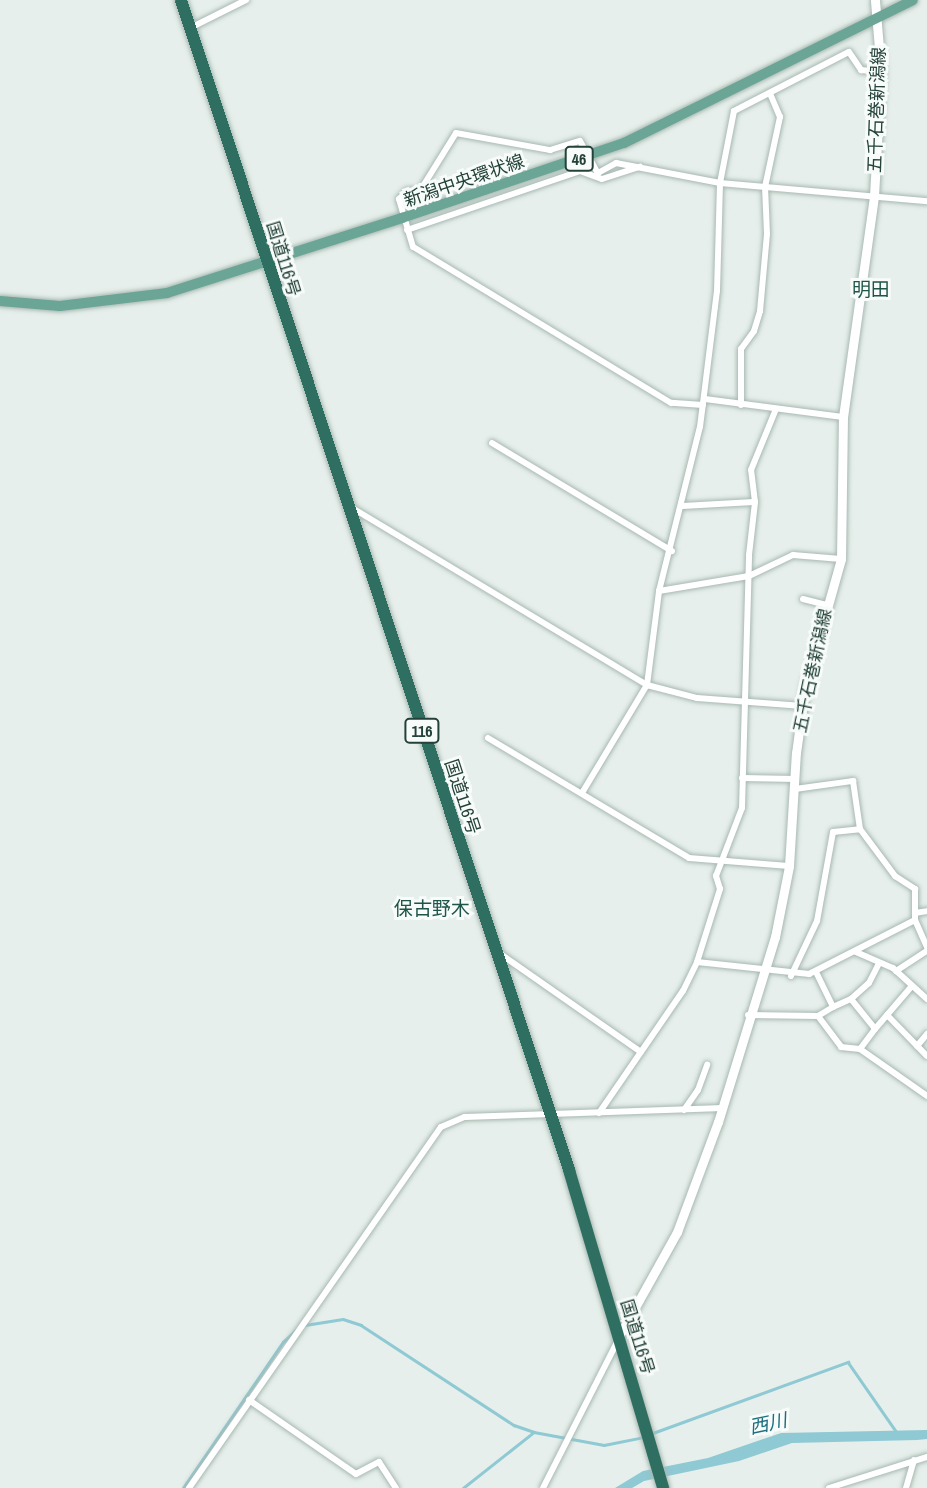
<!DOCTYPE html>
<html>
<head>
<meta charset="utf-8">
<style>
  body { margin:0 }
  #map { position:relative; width:927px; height:1488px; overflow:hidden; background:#e6efeb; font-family:"Archivo Narrow","Noto Sans JP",sans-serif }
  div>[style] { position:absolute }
  .water>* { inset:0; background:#8ec9d4 }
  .stream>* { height:2.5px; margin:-1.25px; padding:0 1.25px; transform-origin:1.25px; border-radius:1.25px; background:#8ec9d4 }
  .roads { filter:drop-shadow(0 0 2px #a8b8b2) drop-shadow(0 0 2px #a8b8b2) }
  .street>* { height:6px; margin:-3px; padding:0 3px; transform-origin:3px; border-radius:3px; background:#fff }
  .secondary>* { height:9px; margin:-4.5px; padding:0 4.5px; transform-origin:4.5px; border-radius:4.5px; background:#fff }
  .primary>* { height:10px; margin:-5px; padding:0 5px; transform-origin:5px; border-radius:5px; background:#6aa596 }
  .highway>* { height:12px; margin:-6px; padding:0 6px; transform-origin:6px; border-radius:6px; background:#2f6f62 }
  span { translate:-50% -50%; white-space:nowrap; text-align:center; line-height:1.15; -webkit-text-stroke:6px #f7fbf9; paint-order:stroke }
  .shield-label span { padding:2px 5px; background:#f7fbf9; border:2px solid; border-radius:5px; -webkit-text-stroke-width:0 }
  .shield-label { font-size:16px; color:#24423a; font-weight:700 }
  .street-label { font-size:18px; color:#24423a }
  .neighbourhood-label { font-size:19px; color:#1f5548 }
  .water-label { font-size:19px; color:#1c6f80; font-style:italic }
</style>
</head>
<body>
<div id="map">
  <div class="water">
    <i style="clip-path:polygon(927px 1430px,927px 1439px,917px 1440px,792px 1443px,739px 1461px,644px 1481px,632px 1488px,615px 1488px,643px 1471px,708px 1458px,781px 1433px)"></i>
  </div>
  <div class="stream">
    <i style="left:305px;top:1325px;width:38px;rotate:-9deg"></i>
    <i style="left:343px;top:1319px;width:19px;rotate:18deg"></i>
    <i style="left:361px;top:1325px;width:183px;rotate:33.2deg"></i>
    <i style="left:514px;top:1425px;width:21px;rotate:19deg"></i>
    <i style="left:534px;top:1432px;width:71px;rotate:10.5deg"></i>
    <i style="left:604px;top:1445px;width:41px;rotate:-11.3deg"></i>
    <i style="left:650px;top:1434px;width:211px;rotate:-20deg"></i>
    <i style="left:848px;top:1362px;width:84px;rotate:55.2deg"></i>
    <i style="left:183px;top:1488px;width:177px;rotate:-55.6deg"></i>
    <i style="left:283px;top:1342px;width:22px;rotate:-43deg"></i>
    <i style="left:463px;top:1488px;width:90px;rotate:-38.3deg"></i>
  </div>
  <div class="roads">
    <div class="street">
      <i style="left:190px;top:28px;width:63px;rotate:-26.6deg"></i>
      <i style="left:407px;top:230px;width:183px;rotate:-18.8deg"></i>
      <i style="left:580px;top:171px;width:23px;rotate:20deg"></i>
      <i style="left:602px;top:179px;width:40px;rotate:-18deg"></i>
      <i style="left:705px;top:399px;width:139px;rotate:7.4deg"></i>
      <i style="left:703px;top:405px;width:32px;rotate:-176deg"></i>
      <i style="left:671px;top:403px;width:301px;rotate:-148.8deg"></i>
      <i style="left:413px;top:247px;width:50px;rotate:-106.3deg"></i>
      <i style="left:399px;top:199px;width:11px;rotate:-45deg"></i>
      <i style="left:407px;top:191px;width:13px"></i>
      <i style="left:420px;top:191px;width:68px;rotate:-58.2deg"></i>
      <i style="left:456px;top:133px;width:96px;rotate:10.3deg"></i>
      <i style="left:550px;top:150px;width:31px;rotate:-17deg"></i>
      <i style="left:580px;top:141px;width:37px;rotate:61deg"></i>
      <i style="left:598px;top:173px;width:21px;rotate:-29deg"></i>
      <i style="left:616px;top:163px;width:106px;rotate:10.9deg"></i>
      <i style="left:720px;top:183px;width:208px;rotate:5deg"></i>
      <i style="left:741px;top:405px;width:56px;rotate:-90deg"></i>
      <i style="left:741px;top:349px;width:22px;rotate:-54deg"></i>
      <i style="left:754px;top:331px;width:21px;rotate:-73deg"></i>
      <i style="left:760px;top:311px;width:77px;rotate:-84.8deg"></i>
      <i style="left:767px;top:234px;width:47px;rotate:-92.4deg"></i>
      <i style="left:765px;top:187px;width:72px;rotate:-77.9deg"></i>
      <i style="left:780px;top:117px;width:26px;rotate:-113deg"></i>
      <i style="left:492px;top:443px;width:210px;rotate:31deg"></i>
      <i style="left:755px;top:502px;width:32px;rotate:-97deg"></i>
      <i style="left:751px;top:470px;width:66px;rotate:-67.7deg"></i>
      <i style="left:349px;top:506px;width:348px;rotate:31deg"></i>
      <i style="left:647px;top:685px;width:52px;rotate:14.6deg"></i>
      <i style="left:697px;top:698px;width:106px;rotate:4.3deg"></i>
      <i style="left:659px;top:591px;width:91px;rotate:-9.5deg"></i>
      <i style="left:749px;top:576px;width:49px;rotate:-25.5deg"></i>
      <i style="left:793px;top:555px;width:48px;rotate:4.8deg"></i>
      <i style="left:803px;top:599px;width:25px;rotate:14deg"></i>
      <i style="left:488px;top:738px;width:234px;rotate:30.8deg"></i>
      <i style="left:689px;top:858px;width:100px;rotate:4.6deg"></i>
      <i style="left:742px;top:778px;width:54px;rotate:1.1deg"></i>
      <i style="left:795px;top:789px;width:59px;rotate:-7.9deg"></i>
      <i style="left:853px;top:781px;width:49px;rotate:81.7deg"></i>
      <i style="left:860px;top:829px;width:59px;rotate:53.3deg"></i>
      <i style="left:895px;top:876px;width:24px;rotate:33deg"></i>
      <i style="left:915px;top:889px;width:31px;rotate:90deg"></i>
      <i style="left:915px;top:920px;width:30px;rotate:66deg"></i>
      <i style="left:582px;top:793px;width:126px;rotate:-59deg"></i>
      <i style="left:647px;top:685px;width:95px;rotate:-82.7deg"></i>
      <i style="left:659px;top:591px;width:169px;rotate:-76deg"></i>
      <i style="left:700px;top:427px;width:137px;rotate:-82.9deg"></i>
      <i style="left:717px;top:291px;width:108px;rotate:-88.4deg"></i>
      <i style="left:720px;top:183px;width:73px;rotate:-79deg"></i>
      <i style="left:734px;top:111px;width:129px;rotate:-27.2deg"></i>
      <i style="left:849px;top:52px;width:22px;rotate:56deg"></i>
      <i style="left:861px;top:70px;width:20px;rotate:6deg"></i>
      <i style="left:915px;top:913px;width:12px;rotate:-9deg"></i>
      <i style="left:856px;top:952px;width:40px;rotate:23.4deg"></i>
      <i style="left:893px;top:968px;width:46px;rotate:42.4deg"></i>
      <i style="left:499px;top:953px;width:173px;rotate:34.9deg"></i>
      <i style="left:697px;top:962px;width:113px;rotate:6.1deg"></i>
      <i style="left:809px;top:974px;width:119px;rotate:-27deg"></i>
      <i style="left:896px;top:971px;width:37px;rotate:-33deg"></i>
      <i style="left:816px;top:972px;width:39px;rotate:64deg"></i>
      <i style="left:833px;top:1007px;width:17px;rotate:149deg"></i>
      <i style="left:791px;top:976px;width:61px;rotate:-64.7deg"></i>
      <i style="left:817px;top:921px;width:90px;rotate:-79.8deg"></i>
      <i style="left:833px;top:832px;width:27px;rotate:-6deg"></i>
      <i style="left:851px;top:999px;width:24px;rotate:-42deg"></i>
      <i style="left:869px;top:983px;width:20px;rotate:-63deg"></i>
      <i style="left:833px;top:1007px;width:20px;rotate:-24deg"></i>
      <i style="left:851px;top:999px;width:38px;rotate:51deg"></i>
      <i style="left:875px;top:1029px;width:55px;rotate:-49.4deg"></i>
      <i style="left:748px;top:1015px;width:70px;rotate:0.8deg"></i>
      <i style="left:818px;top:1016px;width:39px;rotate:53deg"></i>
      <i style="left:841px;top:1047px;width:19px;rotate:6deg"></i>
      <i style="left:860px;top:1049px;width:82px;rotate:35deg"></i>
      <i style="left:887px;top:1015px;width:57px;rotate:45.7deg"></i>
      <i style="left:917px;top:1046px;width:16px;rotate:-50deg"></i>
      <i style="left:860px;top:1049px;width:25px;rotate:-53deg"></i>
      <i style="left:684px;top:1110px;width:24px;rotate:-55deg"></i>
      <i style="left:698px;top:1090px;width:27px;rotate:-70deg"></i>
      <i style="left:599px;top:1113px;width:148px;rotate:-55.5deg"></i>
      <i style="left:683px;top:991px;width:32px;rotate:-64deg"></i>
      <i style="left:697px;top:962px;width:77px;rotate:-72.5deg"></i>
      <i style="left:720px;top:889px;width:14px;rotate:-107deg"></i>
      <i style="left:716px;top:876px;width:73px;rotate:-69.1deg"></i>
      <i style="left:742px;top:808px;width:253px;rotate:-88.4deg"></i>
      <i style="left:749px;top:555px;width:53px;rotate:-83.5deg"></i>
      <i style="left:755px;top:502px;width:74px;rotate:176.9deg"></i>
      <i style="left:249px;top:1400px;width:130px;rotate:34.7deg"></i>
      <i style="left:356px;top:1474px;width:26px;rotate:-28deg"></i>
      <i style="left:379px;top:1462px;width:31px;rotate:57deg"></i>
      <i style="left:189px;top:1488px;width:440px;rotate:-55.1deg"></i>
      <i style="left:441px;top:1127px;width:26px;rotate:-23deg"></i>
      <i style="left:465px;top:1117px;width:258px;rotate:-2deg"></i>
      <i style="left:543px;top:1488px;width:166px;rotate:-63.1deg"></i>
      <i style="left:829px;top:1488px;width:103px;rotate:-17.6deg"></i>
      <i style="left:906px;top:1488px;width:29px;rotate:-74deg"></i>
    </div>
    <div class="secondary">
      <i style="left:618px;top:1338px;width:121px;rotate:-60.9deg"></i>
      <i style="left:677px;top:1232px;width:117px;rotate:-69.6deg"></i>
      <i style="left:718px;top:1122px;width:194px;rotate:-72.9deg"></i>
      <i style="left:775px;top:937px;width:72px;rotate:-78.8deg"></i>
      <i style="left:789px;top:866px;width:113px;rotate:-86.5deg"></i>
      <i style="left:796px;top:753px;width:67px;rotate:-82.2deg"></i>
      <i style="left:805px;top:687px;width:133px;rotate:-74.3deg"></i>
      <i style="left:841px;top:559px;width:142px;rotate:-89.2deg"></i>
      <i style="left:843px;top:417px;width:223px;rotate:-82deg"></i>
      <i style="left:874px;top:196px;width:124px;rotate:-86.8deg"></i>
      <i style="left:881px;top:72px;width:72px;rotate:-94.8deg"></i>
    </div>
    <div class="primary">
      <i style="left:0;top:301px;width:60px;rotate:4.8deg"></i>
      <i style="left:60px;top:306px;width:108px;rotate:-6.9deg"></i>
      <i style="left:167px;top:293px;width:247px;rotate:-17.7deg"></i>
      <i style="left:402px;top:218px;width:234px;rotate:-18.7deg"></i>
      <i style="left:624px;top:143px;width:322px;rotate:-26.3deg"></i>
    </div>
    <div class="highway">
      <i style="left:181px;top:0;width:1233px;rotate:71.65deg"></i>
      <i style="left:569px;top:1170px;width:332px;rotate:73.5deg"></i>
    </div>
  </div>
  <div class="shield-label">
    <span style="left:579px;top:159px">46</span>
    <span style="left:422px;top:731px">116</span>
  </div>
  <div class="street-label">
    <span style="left:877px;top:110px;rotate:-88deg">五千石巻新潟線</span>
    <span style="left:464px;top:181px;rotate:-19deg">新潟中央環状線</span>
    <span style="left:283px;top:259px;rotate:73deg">国道116号</span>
    <span style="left:813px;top:671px;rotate:-78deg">五千石巻新潟線</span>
    <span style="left:462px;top:797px;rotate:72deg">国道116号</span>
    <span style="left:637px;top:1337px;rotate:73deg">国道116号</span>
  </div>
  <div class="neighbourhood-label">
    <span style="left:871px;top:290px">明田</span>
    <span style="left:432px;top:909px">保古野木</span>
  </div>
  <div class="water-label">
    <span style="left:768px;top:1424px;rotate:-12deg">西川</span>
  </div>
</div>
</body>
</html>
